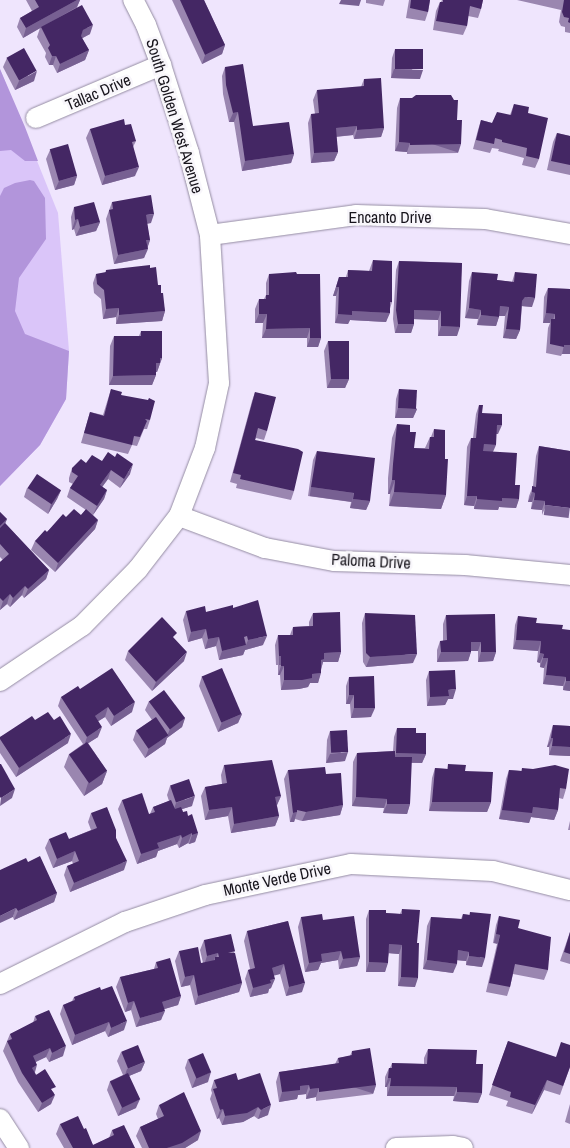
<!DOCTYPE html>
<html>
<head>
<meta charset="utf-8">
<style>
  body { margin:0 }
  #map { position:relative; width:570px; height:1148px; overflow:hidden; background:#efe5fd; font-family:"Archivo Narrow",sans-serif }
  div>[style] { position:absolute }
  .green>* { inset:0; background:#dac5f9 }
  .forest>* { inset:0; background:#b295db }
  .roads { filter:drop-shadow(0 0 1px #948ca2) drop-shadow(0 0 1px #948ca2) }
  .street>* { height:20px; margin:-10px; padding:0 10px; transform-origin:10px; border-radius:10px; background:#fff }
  .wall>* { inset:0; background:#9a86b0 }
  .shaded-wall>* { inset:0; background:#776092; transform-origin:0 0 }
  .building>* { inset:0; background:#442764; transform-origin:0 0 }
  span { translate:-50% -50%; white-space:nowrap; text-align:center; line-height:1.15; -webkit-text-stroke:5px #f8f6fb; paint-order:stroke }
  .street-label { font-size:16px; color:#17141c }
</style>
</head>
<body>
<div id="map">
  <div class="green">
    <i style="clip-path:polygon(0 69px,58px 213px,69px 351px,66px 399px,40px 445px,0 486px)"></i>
  </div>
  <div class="forest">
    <i style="clip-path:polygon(0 69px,25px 127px,38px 161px,25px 161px,11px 150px,0 151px)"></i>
    <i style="clip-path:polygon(30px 180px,34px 181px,45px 198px,46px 239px,19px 278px,15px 311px,25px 334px,69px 351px,66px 399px,40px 445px,0 486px,0 196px,4px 188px,15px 183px)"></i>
  </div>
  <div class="roads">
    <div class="street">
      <i style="left:36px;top:118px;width:136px;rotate:-23deg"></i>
      <i style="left:210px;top:235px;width:147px;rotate:-7.8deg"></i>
      <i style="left:356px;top:215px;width:129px;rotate:1.8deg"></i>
      <i style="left:485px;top:219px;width:86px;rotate:10deg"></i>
      <i style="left:179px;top:516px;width:92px;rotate:20.4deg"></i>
      <i style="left:265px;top:548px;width:70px;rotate:10.7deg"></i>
      <i style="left:334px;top:561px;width:131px;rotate:1.7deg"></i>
      <i style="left:465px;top:565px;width:105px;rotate:5.4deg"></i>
      <i style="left:0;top:681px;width:99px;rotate:-33.9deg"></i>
      <i style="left:82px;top:626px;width:80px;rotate:-45.5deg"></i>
      <i style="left:138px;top:569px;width:67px;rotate:-52.3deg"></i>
      <i style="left:179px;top:516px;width:73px;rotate:-69.1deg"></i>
      <i style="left:205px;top:448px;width:66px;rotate:-77.8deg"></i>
      <i style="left:219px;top:383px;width:148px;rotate:-93.5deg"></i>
      <i style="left:210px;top:235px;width:85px;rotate:-104.4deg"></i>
      <i style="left:189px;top:153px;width:92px;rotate:-107.7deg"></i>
      <i style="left:161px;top:65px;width:43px;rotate:-110.6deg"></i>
      <i style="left:146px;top:25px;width:28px;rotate:-117deg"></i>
      <i style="left:0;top:984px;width:140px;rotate:-26.4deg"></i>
      <i style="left:125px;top:922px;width:84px;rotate:-18.6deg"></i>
      <i style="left:205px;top:895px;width:149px;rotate:-12deg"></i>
      <i style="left:351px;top:864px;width:142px;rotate:2.8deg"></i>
      <i style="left:493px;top:871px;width:79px;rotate:13.9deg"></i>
      <i style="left:0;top:1119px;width:35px;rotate:57deg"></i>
      <i style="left:396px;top:1148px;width:57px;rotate:-2deg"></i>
      <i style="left:453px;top:1146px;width:10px;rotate:11deg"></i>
    </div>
  </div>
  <div class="wall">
    <i style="clip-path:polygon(26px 0,80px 0,77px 7px,90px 34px,82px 38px,89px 50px,85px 60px,57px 73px,53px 65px,49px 65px,45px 57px,46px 53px,37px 37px,40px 28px,23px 38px,17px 27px,20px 18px,32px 11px)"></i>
    <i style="clip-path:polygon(172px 0,204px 0,225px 45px,222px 54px,202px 64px)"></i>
    <i style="clip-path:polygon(366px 0,385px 0,383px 6px,366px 3px)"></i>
    <i style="clip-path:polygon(409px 0,430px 0,428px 12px,425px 21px,406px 18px)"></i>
    <i style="clip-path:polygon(442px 0,483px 0,481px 9px,478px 18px,468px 16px,467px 26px,463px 35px,433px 30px,436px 11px,440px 2px,441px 2px)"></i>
    <i style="clip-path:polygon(517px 0,570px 0,570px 33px,565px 32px,565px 27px,561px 26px,559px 22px,561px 10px)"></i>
    <i style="clip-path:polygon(395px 49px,420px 79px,391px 78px,392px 58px)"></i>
    <i style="clip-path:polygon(7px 58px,34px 81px,15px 90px,3px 67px)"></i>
    <i style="clip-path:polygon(225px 67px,253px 126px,294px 154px,291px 163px,242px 171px,234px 122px,229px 122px,223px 94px,222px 76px)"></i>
    <i style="clip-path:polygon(364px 79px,384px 128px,381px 137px,354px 139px,353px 135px,336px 137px,338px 152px,334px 161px,311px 163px,308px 123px,311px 114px,315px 114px,313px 100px,317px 90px,361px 87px)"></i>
    <i style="clip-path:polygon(400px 98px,457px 120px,458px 153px,407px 154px,407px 152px,395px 151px,397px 108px)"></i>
    <i style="clip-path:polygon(514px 104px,528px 113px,539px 159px,535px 168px,522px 165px,524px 158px,498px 151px,499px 149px,492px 148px,490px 153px,473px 149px,478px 130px,481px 120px,492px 123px,510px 115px)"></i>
    <i style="clip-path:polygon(125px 125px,136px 141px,133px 147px,135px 176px,102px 185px,86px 138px,90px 129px)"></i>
    <i style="clip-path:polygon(557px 133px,570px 136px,570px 175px,547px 170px,553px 142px)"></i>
    <i style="clip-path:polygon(50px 150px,77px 176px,74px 185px,55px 190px,46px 159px)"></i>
    <i style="clip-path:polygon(112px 202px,151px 223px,147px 224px,150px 240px,144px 258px,114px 264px,106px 219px)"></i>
    <i style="clip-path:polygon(74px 207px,100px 222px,96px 231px,76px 236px,74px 229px,72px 230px,71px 217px)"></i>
    <i style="clip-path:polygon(373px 260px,392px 302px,386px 322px,350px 320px,348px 324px,335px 323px,336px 296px,333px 296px,339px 277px,346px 277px,348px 270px,369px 271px)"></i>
    <i style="clip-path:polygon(399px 261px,462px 263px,457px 336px,438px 336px,438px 320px,414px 319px,414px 324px,411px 333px,395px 333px,393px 319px,396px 270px)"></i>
    <i style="clip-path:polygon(150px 268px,161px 293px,165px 311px,162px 321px,116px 324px,116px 317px,103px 319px,101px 299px,94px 293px,93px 283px,96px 274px,105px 273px,106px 270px)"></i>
    <i style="clip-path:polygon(472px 272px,497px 280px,512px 282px,515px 272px,532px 307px,522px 306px,520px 330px,516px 339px,503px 338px,505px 316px,499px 316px,496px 326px,477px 325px,478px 319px,465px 318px,469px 281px)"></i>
    <i style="clip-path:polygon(269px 274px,321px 338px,318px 347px,307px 347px,307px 338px,262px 338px,263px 323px,255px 323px,255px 309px,259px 299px,264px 299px,266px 295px,266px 283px)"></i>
    <i style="clip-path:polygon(548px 288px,570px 289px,570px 354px,562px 354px,561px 356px,546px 353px,548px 328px,550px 323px,543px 323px,544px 297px)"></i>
    <i style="clip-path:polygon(141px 331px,162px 358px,157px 372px,156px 372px,156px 375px,152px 385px,109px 385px,110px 346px,114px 336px,139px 336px)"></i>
    <i style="clip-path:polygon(328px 341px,349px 379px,345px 388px,327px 388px,324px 351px)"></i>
    <i style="clip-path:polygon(111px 389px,121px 395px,150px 420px,147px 429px,144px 429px,137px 446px,132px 445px,128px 454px,81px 443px,90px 412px,103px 415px)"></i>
    <i style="clip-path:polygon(399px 389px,417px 409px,413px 418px,395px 418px,396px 399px)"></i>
    <i style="clip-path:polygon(255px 392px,267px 431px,264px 440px,256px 438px,255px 440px,294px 491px,291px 500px,236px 488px,237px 484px,230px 482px,252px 401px)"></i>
    <i style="clip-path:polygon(479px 405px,482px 413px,498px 434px,496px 434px,493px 452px,515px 485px,519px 499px,516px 508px,499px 507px,498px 510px,474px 509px,474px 506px,464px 505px,467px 447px,471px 438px,473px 438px,476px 414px)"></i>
    <i style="clip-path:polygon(397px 424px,410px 432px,414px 448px,425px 448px,430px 437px,431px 437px,434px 429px,446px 495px,441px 509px,389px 506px,390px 494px,388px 494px,388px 478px,392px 438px)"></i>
    <i style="clip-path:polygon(539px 446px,570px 451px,542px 515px,542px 510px,531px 509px,532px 502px,528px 502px,529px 496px,533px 486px,536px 456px)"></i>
    <i style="clip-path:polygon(317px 451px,370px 501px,366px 510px,350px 508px,351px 502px,308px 496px,313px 460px)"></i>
    <i style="clip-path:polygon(102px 461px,130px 474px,120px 488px,108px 479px,102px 487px,107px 490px,104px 499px,93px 515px,98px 520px,95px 529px,55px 572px,31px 550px,35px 541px,66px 517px,81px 515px,86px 510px,67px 497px,70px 488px,73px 484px,69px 482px,69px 478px,72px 468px,86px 463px)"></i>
    <i style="clip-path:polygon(27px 488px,61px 490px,57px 499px,48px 514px,24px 497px)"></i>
    <i style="clip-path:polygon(0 512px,7px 519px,5px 523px,49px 570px,46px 579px,24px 598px,22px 595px,10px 607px,7px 604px,0 610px,0 562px,3px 560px,0 557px)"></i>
    <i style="clip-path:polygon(233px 608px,263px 645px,245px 650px,243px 655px,219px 660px,216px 646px,205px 649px,202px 638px,188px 642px,183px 620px,186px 611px,206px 612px)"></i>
    <i style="clip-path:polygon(313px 613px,341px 652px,338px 662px,323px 662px,318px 683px,310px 683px,308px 687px,299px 689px,281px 690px,280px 675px,278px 675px,278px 665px,276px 665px,275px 645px,278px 635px,290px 635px,293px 627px,309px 626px,309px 622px)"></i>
    <i style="clip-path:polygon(365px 613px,413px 663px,366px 667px,363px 662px,362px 623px)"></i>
    <i style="clip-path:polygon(446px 615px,496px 652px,493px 661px,478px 662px,478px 651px,471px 651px,468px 661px,437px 662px,437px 650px,440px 641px,443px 641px,443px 624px)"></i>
    <i style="clip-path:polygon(518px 616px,536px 623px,562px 629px,570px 691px,563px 690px,563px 686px,543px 684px,544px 668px,540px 667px,540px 663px,537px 662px,538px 651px,513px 649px,515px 625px)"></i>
    <i style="clip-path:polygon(128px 651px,184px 661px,152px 691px,125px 660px)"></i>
    <i style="clip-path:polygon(429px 671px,453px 699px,448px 699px,445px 705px,427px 706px,426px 680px)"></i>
    <i style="clip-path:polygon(202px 676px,242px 714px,238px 723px,218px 732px,199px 686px)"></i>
    <i style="clip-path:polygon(349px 677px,371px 717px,351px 718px,350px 704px,346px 704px,346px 686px)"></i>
    <i style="clip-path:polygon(80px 689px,132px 712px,111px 726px,105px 717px,98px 721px,98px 737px,88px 743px,107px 771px,102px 784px,84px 796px,64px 767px,69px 754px,83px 744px,58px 706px,61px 697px)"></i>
    <i style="clip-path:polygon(149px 701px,185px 718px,182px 727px,167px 738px,165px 744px,145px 758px,133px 740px,136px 731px,152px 720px,145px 710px)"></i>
    <i style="clip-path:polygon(35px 720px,54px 720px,68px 743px,16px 777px,0 753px,0 737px)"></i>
    <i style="clip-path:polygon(553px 725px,570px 726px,570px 756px,549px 755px,549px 747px,547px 747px,550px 735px)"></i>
    <i style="clip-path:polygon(397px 728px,416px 733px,426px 754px,422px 763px,411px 763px,410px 804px,407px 814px,383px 813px,384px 808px,352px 806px,353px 762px,357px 753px,393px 751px,394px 737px)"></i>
    <i style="clip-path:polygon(330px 731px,345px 761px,326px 763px,327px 740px)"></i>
    <i style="clip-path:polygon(448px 764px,465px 771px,491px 802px,487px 812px,429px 811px,432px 778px,435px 768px,447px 769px)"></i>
    <i style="clip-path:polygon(224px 765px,281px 796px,277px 805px,279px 816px,275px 826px,231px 833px,228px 816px,205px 820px,201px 796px,205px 787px,222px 784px,221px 775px)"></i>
    <i style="clip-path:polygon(522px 768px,566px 789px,563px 799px,559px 798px,558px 810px,554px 820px,531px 817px,529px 823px,499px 819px,506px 779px,509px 770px,521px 771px)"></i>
    <i style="clip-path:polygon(288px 770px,326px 774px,343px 805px,340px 815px,302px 821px,295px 819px,294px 822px,290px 822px,284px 779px)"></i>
    <i style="clip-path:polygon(170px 786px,192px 806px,182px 809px,183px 812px,188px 816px,198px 833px,195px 842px,189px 844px,188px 843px,179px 848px,177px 844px,158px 851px,156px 857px,137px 864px,118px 809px,122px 800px,149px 814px,150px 814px,153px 807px,169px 801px,167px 795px)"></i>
    <i style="clip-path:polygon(91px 813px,116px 838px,124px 870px,70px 892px,64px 875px,67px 866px,73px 864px,72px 861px,53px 868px,45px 848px,49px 839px,69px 839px,91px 830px,88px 822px)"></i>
    <i style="clip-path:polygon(570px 821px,570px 830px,568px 830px)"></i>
    <i style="clip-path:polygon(28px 862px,57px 893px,54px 902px,14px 920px,13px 917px)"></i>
    <i style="clip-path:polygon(402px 909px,417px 943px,415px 987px,398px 986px,399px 954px,389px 953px,385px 972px,366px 972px,366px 919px,369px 910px,386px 913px,400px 914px)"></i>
    <i style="clip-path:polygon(470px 912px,482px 967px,466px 965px,466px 961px,457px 960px,453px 973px,423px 969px,427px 926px,431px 917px,461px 919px,463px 914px,469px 915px)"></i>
    <i style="clip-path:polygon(499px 916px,518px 928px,548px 970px,544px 980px,513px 974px,510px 987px,507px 996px,486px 992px,497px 944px,493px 943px,496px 925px)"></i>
    <i style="clip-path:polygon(301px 917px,323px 920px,360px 957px,357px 966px,339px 969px,338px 960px,321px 963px,318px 970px,305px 972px,298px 927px)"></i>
    <i style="clip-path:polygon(288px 921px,302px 992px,286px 996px,280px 974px,274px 975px,271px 988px,269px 989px,268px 993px,250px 997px,245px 979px,248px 970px,250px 969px,244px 941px,247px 931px)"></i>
    <i style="clip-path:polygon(570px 932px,570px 964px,560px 961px)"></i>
    <i style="clip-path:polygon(204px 940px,235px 951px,234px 953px,242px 983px,239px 992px,195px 1005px,190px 985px,181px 987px,175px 961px,179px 951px,201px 963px,203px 963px,200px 950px)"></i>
    <i style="clip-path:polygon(156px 962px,181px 996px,178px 1005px,164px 1009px,161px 1020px,136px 1027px,131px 1010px,125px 1012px,116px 987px,120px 977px,154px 969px)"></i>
    <i style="clip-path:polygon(101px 990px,124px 1030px,108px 1037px,105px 1031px,72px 1045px,60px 1014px,63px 1005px,72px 1001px,74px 997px)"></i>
    <i style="clip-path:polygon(35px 1016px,63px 1056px,49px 1062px,46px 1057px,36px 1062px,35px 1073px,54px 1093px,51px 1104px,38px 1112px,18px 1082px,3px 1051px,10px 1034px,33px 1023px)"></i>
    <i style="clip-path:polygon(508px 1041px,570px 1067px,560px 1095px,544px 1090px,532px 1114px,506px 1106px,508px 1101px,489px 1095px)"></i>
    <i style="clip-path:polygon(428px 1049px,476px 1064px,482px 1093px,478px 1103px,453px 1101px,454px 1096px,387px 1096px,387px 1087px,385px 1087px,385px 1077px,389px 1068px,390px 1068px,392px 1063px,424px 1064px,424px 1058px)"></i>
    <i style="clip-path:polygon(352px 1051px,376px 1085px,373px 1094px,316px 1101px,316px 1097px,306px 1099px,306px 1094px,298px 1095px,297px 1099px,279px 1102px,276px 1082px,279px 1072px,335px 1064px,338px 1058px,350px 1056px)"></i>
    <i style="clip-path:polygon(121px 1052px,145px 1062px,141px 1071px,129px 1076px,136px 1108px,118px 1116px,107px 1090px,110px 1081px,123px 1075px,117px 1061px)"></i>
    <i style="clip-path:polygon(188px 1059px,208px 1082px,192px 1088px,185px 1068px)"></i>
    <i style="clip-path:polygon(214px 1080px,238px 1080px,268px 1115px,258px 1119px,254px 1116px,243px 1122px,222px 1125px,219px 1118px,217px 1119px,210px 1099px,212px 1093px,211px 1090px)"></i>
    <i style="clip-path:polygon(570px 1104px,570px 1124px,565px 1122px)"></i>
    <i style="clip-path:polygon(159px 1105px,198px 1140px,185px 1148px,142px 1148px,136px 1136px,140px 1127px,158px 1119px,156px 1114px)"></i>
    <i style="clip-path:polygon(60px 1124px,84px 1129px,93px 1145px,109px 1138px,112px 1130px,135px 1148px,64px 1148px,56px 1134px)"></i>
  </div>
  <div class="shaded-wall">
    <i style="clip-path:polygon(77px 0,80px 0,77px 7px,23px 38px,26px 28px)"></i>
    <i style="clip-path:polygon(341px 0,361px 0,359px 6px,339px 4px)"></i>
    <i style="clip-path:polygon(93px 25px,90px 34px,79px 40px,83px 30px)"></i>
    <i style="clip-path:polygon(225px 45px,222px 54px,202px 64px,205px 55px)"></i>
    <i style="clip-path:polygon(89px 50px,85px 60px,57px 73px,60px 64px)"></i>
    <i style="clip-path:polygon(52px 56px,56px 56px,53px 65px,49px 65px)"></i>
    <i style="clip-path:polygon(394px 69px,423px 70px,420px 79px,391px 78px)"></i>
    <i style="clip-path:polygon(37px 71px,34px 81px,15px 90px,19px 81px)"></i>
    <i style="clip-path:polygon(238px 112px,234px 122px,229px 122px,233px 113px)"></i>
    <i style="clip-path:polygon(357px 126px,353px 135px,332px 137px,336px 128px)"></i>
    <i style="clip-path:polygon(384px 128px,381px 137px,354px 139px,357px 130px)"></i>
    <i style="clip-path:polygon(399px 142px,410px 143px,407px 152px,395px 151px)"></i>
    <i style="left:461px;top:144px;width:9px;height:51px;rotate:108deg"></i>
    <i style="clip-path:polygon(338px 152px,334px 161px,311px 163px,314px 153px)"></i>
    <i style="clip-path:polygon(294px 154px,291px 163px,242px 171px,245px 161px)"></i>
    <i style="clip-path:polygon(139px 167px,135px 176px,102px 185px,105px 176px)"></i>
    <i style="clip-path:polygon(77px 176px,74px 185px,55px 190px,59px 181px)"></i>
    <i style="clip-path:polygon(154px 214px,151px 223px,142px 224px,146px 215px)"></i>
    <i style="clip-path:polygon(78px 219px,74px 229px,72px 230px,75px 220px)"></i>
    <i style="clip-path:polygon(100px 222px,96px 231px,76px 236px,80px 227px)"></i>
    <i style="clip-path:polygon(146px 240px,150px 240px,147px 249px)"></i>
    <i style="clip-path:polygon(148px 249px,144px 258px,114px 264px,118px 255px)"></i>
    <i style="clip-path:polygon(336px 287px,339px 287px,336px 296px,333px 296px)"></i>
    <i style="clip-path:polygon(525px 297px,535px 298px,532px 307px,521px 306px,522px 301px)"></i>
    <i style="clip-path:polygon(500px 306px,509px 307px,505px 316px,497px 316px)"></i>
    <i style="clip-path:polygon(119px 308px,116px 317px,103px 319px,106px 309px)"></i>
    <i style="clip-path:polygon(469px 308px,481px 310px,478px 319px,465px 318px)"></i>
    <i style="clip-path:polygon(414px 310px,441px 311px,438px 320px,411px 319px)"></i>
    <i style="clip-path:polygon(165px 311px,162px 321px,116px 324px,119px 315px)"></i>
    <i style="clip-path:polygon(352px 311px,390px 313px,386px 322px,350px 320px,348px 324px,335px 323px,338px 314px)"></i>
    <i style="clip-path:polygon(546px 313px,555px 314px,552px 323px,551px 319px,550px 323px,543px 323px)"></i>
    <i style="clip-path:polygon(259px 314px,267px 314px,263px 323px,255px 323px)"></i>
    <i style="clip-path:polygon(481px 315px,499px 317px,496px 326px,477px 325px)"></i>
    <i style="clip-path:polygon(398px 324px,414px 324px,411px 333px,395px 333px)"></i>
    <i style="clip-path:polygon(441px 326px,460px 327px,457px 336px,438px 336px)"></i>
    <i style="clip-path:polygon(310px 328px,307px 338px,262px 338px,266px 329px)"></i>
    <i style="clip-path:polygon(506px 329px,520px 330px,516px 339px,503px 338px)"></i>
    <i style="clip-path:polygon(310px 338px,321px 338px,318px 347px,307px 347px)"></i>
    <i style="clip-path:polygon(564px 345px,570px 345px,570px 354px,562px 354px)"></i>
    <i style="clip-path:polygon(160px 358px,162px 358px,157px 372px,152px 372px,156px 363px)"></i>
    <i style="clip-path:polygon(156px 375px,152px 385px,109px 385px,113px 376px)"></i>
    <i style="clip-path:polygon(331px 379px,349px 379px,345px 388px,327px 388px)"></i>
    <i style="clip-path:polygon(398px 408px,417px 409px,413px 418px,395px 418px)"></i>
    <i style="clip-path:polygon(497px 425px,502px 425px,498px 434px,493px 434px)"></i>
    <i style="clip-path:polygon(484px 444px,496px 445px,492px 454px,480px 454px)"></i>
    <i style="clip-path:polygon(133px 464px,130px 474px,120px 488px,124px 479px)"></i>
    <i style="clip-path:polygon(111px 470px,108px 479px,97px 494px,100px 485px)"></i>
    <i style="clip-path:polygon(392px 480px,395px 480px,390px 494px,388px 494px)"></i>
    <i style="left:311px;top:487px;width:43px;height:9px;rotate:8deg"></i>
    <i style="clip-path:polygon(61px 490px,57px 499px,48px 514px,51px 504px)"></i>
    <i style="clip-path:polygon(107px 490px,104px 499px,93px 515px,97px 506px)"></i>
    <i style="clip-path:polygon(394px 492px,446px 495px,441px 509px,389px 506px)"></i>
    <i style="clip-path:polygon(532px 492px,535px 493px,532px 502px,528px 502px)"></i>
    <i style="clip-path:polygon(467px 496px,477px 496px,474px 506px,464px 505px)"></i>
    <i style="clip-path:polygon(502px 498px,519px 499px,516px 508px,499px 507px,498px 510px,474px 509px,477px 499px)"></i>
    <i style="clip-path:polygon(353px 499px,370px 501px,366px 510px,350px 508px)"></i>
    <i style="clip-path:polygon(534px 500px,545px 501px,542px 510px,531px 509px)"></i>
    <i style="left:545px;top:505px;width:25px;height:10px;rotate:7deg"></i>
    <i style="clip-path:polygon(7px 519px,3px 529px,0 532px,0 526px)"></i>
    <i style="clip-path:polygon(98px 520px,95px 529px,55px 572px,58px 563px)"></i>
    <i style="clip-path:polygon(49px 570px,46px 579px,24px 598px,28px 589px)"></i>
    <i style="clip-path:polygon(25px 586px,22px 595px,10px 607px,13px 598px)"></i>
    <i style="clip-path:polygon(10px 594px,7px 604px,0 610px,3px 601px)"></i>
    <i style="clip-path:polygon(206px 629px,202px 638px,188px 642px,191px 632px)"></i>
    <i style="clip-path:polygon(267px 636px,263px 645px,245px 650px,243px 655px,219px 660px,222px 651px,246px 645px,248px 640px)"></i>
    <i style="clip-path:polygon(219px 637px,216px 646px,205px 649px,208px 639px)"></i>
    <i style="clip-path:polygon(516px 640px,541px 641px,538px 651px,513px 649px)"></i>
    <i style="clip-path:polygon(471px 642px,481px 642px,478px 651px,467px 651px)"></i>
    <i style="clip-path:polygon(187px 652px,184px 661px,152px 691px,156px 682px)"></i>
    <i style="clip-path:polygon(341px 652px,338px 662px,323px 662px,321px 669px,318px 669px,324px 653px)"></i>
    <i style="clip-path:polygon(441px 652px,471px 652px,468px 661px,437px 662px)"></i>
    <i style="clip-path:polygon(481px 652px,496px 652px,493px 661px,478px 662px)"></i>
    <i style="clip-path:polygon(540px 653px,544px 654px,540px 663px,537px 662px)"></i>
    <i style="clip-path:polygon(417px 654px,413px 663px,366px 667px,370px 657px)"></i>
    <i style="left:279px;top:656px;width:2px;height:9px"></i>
    <i style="clip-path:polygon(543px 658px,548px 658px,544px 668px,540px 667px)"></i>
    <i style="clip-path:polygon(281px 666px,284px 666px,280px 675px,278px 675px)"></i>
    <i style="clip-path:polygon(321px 673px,318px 683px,310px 683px,308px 687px,299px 689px,281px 690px,284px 680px,312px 674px)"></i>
    <i style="clip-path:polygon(546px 675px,566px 677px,563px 686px,543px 684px)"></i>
    <i style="clip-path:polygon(566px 681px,570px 681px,570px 691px,563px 690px)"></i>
    <i style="clip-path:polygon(456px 689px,453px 699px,448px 699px,445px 705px,427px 706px,430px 697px,448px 690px)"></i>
    <i style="clip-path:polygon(349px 695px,354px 695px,350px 704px,346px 704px)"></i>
    <i style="clip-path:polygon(135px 702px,132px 712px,111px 726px,114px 716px)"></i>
    <i style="clip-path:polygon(108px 707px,105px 717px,91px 726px,95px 716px)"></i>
    <i style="clip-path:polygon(354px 708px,375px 708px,371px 717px,351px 718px)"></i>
    <i style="clip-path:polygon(242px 714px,238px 723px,218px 732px,222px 722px)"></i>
    <i style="clip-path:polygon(185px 718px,182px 727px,167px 738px,165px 744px,145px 758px,149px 748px,167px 736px,170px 729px)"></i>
    <i style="clip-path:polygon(102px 727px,98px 737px,84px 746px,87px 737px)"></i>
    <i style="clip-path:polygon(71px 734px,68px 743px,16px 777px,19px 768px)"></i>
    <i style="clip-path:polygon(551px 738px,553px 738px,549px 747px,547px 747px)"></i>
    <i style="clip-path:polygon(552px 746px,570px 747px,570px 756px,549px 755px)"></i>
    <i style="clip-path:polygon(348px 752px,345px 761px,326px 763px,330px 754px)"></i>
    <i style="clip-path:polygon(396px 753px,426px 754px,422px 763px,393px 762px)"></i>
    <i style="clip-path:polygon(107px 771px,102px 784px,84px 796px,88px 783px)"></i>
    <i style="clip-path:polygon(15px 789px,12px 798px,0 806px,1px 798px)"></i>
    <i style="clip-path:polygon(195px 796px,192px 806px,173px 812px,176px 803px)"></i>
    <i style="clip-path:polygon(281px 796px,277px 805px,272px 806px,275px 797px)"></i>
    <i style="clip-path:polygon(356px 797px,387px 799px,384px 808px,352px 806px)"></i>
    <i style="clip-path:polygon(432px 802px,491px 802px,487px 812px,429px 811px)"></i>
    <i style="clip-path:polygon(387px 804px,410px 804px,407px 814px,383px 813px)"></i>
    <i style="clip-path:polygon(343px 805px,340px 815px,302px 821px,306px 812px)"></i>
    <i style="clip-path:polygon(232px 807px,228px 816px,205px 820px,209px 810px)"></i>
    <i style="clip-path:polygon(533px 807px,558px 810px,554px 820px,531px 817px,529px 823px,499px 819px,502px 810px)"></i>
    <i style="clip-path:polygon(297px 812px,294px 822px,290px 822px,293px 813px)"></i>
    <i style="clip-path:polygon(279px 816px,275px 826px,231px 833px,234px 824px)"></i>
    <i style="clip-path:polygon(192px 833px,188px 843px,179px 848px,182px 838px)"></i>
    <i style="clip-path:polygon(198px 833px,195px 842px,189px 844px,192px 835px)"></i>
    <i style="clip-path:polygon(181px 835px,177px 844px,158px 851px,156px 857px,137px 864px,141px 854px,157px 843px)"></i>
    <i style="clip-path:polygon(75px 851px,72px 861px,53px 868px,57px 859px)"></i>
    <i style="clip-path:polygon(127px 861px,124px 870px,70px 892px,74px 883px)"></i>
    <i style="clip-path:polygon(57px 893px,54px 902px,14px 920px,18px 911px)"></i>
    <i style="clip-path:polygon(16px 908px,13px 917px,0 923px,0 916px)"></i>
    <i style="left:496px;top:934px;width:4px;height:9px;rotate:14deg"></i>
    <i style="clip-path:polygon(389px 944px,402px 945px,399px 954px,386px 953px)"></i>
    <i style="clip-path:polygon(458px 950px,469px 952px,466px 961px,455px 960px)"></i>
    <i style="clip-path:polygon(341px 951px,338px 960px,321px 963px,318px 970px,305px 972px,309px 963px,321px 954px)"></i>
    <i style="clip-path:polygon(218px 953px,214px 963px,215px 957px,213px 963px,204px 965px,207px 956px)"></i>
    <i style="clip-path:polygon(469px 956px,485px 958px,482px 967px,466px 965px)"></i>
    <i style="clip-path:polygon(360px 957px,357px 966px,339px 969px,343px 959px)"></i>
    <i style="clip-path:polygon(427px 960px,457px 964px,453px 973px,423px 969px)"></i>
    <i style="clip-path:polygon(369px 962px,388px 963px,385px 972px,366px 972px)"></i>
    <i style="clip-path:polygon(284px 964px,280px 974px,269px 977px,272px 968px)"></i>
    <i style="clip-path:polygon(194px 975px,190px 985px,181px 987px,185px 977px)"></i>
    <i style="clip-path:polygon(401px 977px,418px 978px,415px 987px,398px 986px)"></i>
    <i style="clip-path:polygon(275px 979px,271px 988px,269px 989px,268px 993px,250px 997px,253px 988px,270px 980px)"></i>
    <i style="clip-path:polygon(242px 983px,239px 992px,195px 1005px,198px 996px)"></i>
    <i style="clip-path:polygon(305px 983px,302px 992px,286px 996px,289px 987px)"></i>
    <i style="clip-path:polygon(181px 996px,178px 1005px,158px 1011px,162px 1002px)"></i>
    <i style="clip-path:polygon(134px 1001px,131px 1010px,125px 1012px,128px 1003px)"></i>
    <i style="clip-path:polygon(165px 1011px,161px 1020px,136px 1027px,140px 1018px)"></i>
    <i style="clip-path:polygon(127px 1021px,124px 1030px,108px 1037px,111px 1028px)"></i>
    <i style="clip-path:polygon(109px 1022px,105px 1031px,72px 1045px,75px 1035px)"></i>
    <i style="clip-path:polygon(66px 1046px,63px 1056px,49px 1062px,52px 1053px)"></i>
    <i style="clip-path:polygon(50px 1048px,46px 1057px,29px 1065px,33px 1056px)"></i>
    <i style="clip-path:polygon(145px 1062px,141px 1071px,124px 1078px,127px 1069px)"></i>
    <i style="clip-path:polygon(37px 1065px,34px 1075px,32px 1068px)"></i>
    <i style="clip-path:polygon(211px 1072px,208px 1082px,192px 1088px,196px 1078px)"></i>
    <i style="clip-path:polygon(388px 1078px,391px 1078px,387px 1087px,385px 1087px)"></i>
    <i style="clip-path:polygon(547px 1080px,544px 1090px,532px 1114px,535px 1105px)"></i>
    <i style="clip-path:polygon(309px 1085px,306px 1094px,298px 1095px,297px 1099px,279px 1102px,282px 1092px,300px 1086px)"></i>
    <i style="left:376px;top:1085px;width:9px;height:57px;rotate:108deg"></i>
    <i style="clip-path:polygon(390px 1086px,457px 1087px,454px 1096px,387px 1096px)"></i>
    <i style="clip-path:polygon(319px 1088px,316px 1097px,306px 1099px,310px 1089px)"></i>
    <i style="clip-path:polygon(457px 1092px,482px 1093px,478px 1103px,453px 1101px)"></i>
    <i style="clip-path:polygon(55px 1095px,51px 1104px,38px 1112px,42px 1103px)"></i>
    <i style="clip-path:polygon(140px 1099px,136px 1108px,118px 1116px,122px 1107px)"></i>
    <i style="clip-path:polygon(271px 1105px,268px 1115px,258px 1119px,261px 1110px)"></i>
    <i style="clip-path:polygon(258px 1107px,254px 1116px,243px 1122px,222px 1125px,225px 1116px)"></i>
    <i style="clip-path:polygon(223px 1109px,219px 1118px,217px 1119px,220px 1110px)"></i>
    <i style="clip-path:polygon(201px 1131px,198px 1140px,185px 1148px,167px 1148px)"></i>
  </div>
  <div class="building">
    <i style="clip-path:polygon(35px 0,77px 0,26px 28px,20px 18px,39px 7px)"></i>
    <i style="clip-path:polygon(180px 0,204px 0,225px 45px,205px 55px)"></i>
    <i style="clip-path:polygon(411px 0,430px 0,428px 12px,410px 8px)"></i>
    <i style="clip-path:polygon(443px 0,483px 0,481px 9px,470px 6px,467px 26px,436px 21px,440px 2px,443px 2px)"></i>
    <i style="clip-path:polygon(563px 0,570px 0,570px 23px,568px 22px,569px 18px,564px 17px,562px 12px,564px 0)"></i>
    <i style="clip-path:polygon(82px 5px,93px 25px,83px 30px,81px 36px,89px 50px,60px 64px,56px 56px,52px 56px,48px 48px,50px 45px,41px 27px)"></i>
    <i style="left:24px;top:48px;width:26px;height:20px;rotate:61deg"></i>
    <i style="left:395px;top:49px;width:28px;height:20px"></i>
    <i style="clip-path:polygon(243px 64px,253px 126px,289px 122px,294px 154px,245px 161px,238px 112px,233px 113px,226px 85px,225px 67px)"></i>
    <i style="clip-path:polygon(381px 78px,384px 128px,357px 130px,357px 126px,336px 128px,338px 152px,314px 153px,311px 114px,319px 113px,317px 90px,364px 86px,364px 79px)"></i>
    <i style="clip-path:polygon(416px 95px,451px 95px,454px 100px,458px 100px,457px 120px,462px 120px,461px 144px,410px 145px,410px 143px,399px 142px,400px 98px,412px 98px)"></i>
    <i style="clip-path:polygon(514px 104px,529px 107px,528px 113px,548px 118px,539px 159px,526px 156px,527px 148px,502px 142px,502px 140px,495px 138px,494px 144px,476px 140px,481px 120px,492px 123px,497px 112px,511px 115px)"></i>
    <i style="clip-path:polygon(124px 119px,125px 125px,131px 124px,136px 141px,132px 142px,139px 167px,105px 176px,90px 129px)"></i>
    <i style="clip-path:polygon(557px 133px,570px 136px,570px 165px,551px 161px)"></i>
    <i style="left:68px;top:144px;width:33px;height:19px;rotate:74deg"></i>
    <i style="clip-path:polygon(151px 195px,154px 214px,146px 215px,150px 240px,146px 240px,148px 249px,118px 255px,109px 210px,113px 209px,112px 202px)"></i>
    <i style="clip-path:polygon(94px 202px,100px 222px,80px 227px,78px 219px,75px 220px,74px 207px)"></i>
    <i style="clip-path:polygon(373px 260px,392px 261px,392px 302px,390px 302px,390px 313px,352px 311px,352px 315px,338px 314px,339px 287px,336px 287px,339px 277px,348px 277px,348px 270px,372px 271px)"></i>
    <i style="clip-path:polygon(399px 261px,462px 263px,460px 327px,441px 326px,441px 311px,414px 310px,414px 324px,398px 324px,396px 310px)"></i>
    <i style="clip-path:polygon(150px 265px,150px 268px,156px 267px,158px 285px,161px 285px,161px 293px,163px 293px,165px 311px,119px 315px,119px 308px,106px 309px,104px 290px,97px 284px,96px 274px,106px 272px,106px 270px)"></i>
    <i style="clip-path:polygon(296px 272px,297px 274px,320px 274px,321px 338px,310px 338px,310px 328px,266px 329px,267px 314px,259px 314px,259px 299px,266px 299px,266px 295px,269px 295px,269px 274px)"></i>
    <i style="clip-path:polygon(472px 272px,498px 274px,497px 280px,514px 282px,515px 272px,537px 274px,535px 298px,525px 297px,522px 301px,520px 330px,506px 329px,509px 307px,500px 306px,499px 317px,481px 315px,481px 310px,469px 308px)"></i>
    <i style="clip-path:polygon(548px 288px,570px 289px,570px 345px,564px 345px,564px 347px,550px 344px,551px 319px,555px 319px,555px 314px,546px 313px)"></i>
    <i style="clip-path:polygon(141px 331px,162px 331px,162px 358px,160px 358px,160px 363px,156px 363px,156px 375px,113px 376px,114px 336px,141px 336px)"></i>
    <i style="clip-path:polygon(328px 341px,349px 341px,349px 379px,331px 379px)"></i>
    <i style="clip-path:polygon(111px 389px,122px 392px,121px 395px,148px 400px,149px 398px,155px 401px,150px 420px,145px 419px,147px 421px,140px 437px,134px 436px,132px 445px,84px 433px,90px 412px,104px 416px)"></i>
    <i style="left:399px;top:389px;width:18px;height:19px;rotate:3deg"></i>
    <i style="clip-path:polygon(255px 392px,276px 397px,267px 431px,258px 428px,255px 440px,298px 449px,303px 452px,294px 491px,240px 479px,241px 475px,233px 473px)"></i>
    <i style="clip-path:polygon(479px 405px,483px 405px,482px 413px,502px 414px,502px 425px,497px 425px,496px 445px,484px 444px,483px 451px,517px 453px,515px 485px,520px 485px,519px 499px,502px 498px,502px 501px,477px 499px,477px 496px,467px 496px,471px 438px,476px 438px)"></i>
    <i style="clip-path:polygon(397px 424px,410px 425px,410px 432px,416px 432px,414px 448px,429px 449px,430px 437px,434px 437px,434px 429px,445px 430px,445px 459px,448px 459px,446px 495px,394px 492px,395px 480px,392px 480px,393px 464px)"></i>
    <i style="clip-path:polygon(539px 446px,570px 451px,570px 508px,545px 505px,545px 501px,534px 500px,535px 493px,532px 492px,532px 486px,536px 487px)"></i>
    <i style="clip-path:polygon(317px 451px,375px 458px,370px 501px,353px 499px,354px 493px,311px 487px)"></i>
    <i style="clip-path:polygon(108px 452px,115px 457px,117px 453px,133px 464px,124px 479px,111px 470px,100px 485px,107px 490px,97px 506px,70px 488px,78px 476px,72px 472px,72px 468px,81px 459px,86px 463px,92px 455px,102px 461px)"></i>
    <i style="left:37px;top:474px;width:29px;height:17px;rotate:34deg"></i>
    <i style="clip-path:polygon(74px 509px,81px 515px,86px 509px,98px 520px,58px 563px,35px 541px,45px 530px,47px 532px,63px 514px,66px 517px)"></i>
    <i style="clip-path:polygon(0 512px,7px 519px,0 526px)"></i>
    <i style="clip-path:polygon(5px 523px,49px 570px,28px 589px,25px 586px,13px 598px,10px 594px,3px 601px,0 598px,0 562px,9px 554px,0 544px,0 528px)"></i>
    <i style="clip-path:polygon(258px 600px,267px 636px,248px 640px,247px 636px,244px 637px,246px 645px,222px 651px,219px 637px,208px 639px,206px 629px,191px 632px,186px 611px,205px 606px,206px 612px,233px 605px,233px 608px)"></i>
    <i style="clip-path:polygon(340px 612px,341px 652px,324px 653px,324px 659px,321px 660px,321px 673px,312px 674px,312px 678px,302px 680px,284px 680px,284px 666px,281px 666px,281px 656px,279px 656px,278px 635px,293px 635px,293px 627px,313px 626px,313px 613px)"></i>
    <i style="clip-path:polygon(365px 613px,415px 615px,417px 654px,370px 657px,366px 653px)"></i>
    <i style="clip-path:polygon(495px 614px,496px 652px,481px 652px,481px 642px,471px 642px,471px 652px,441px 652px,440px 641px,447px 640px,446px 615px)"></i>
    <i style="clip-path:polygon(518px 616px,537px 618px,536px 623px,563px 625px,562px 629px,570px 630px,570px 681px,566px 681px,566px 677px,546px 675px,548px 658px,543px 658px,544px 654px,540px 653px,541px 641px,516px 640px)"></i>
    <i style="clip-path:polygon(162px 617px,177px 633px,173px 637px,187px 652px,156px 682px,128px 651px)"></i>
    <i style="clip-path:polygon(112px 668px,135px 702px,114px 716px,108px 707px,95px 716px,102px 727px,87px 737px,61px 697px,78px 686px,80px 689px)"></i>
    <i style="left:222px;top:668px;width:50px;height:22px;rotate:67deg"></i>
    <i style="clip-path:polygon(455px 670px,456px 689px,448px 690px,449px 696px,430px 697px,429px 671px)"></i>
    <i style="clip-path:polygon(374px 676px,375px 708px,354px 708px,354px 695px,349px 695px,349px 677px)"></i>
    <i style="left:164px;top:690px;width:35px;height:19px;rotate:53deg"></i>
    <i style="clip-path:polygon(48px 712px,54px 720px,60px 716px,71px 734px,19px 768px,0 739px,0 737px,32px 716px,35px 720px)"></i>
    <i style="left:156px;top:717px;width:22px;height:24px;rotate:56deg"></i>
    <i style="clip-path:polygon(553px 725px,570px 726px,570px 747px,552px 746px,553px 738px,551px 738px)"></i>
    <i style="clip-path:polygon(397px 728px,416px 728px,416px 733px,426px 733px,426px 754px,396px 753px)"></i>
    <i style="left:347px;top:730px;width:22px;height:17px;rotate:87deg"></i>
    <i style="left:87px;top:742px;width:35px;height:22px;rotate:55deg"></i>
    <i style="clip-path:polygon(395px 751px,395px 757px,412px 757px,410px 804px,387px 804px,387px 799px,356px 797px,357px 753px)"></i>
    <i style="clip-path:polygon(272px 760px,281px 796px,275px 797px,279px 816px,234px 824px,232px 807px,209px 810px,205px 787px,227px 783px,224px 765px)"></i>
    <i style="clip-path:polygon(0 764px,1px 764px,15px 789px,1px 798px,0 797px)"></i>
    <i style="clip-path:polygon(448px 764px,466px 765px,465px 771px,493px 772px,491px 802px,432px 802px,435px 768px,448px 769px)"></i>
    <i style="clip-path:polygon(555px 765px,569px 769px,566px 789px,560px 788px,558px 810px,533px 807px,532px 813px,502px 810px,509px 770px,522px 771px,522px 768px,533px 769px)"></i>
    <i style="clip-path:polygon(325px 767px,326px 774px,341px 773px,343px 805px,306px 812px,297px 810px,297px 812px,293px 813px,288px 770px)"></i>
    <i style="left:189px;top:779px;width:18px;height:20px;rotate:71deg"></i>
    <i style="clip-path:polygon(142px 793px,149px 814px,155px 812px,153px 807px,171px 800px,175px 809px,181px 807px,183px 812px,187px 811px,188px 816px,192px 814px,198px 833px,192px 835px,192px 833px,182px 838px,181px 835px,157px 843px,159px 848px,141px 854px,122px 800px)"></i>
    <i style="clip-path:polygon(107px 807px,116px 830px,116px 838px,127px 861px,74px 883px,67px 866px,79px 861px,75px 851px,57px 859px,49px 839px,66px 832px,69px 839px,97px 828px,91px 813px)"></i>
    <i style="clip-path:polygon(40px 856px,57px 893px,18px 911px,16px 908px,0 916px,0 870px,26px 858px,28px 862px)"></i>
    <i style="clip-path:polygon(402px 909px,420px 910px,417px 943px,419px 943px,418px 978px,401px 977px,402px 945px,389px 944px,388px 963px,369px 962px,369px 910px,386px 910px,386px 913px,402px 914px)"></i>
    <i style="clip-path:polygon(470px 912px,491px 914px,485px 958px,469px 956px,469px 952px,458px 950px,457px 964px,427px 960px,431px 917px,462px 919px,463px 914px,470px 915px)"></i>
    <i style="clip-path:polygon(322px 914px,323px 920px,354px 916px,360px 957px,343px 959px,341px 951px,321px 954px,322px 961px,309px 963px,301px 917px)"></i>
    <i style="clip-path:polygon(499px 916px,520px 920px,518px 928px,551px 937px,548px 970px,515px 964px,510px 987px,489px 983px,500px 935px,496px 934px)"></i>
    <i style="clip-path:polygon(288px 921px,305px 983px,289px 987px,284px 964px,272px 968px,275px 979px,270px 980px,271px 983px,253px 988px,248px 970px,255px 968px,247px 931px)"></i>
    <i style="clip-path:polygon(570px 932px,570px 954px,564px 952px)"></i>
    <i style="clip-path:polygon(231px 934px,235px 951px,228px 953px,235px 953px,242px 983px,198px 996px,194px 975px,185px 977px,179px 951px,198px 947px,201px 963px,215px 960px,215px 957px,219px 957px,218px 953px,207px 956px,204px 940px)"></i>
    <i style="clip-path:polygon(170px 958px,181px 996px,162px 1002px,165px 1011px,140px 1018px,134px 1001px,128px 1003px,120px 977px,158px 968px,156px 962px)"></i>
    <i style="clip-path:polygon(112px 986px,127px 1021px,111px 1028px,109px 1022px,75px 1035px,63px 1005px,75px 1000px,74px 997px,100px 987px,101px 990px)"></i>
    <i style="clip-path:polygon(49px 1010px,66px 1046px,52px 1053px,50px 1048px,33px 1056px,37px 1065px,32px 1068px,36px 1075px,45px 1069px,56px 1087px,51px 1089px,55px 1095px,42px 1103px,22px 1073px,7px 1041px,12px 1039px,10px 1034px,37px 1020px,35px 1016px)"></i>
    <i style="clip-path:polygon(508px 1041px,556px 1057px,561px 1042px,570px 1045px,570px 1067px,563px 1086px,547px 1080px,535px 1105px,510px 1097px,511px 1092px,492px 1085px)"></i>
    <i style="left:138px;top:1045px;width:18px;height:18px;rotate:68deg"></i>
    <i style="clip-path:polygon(370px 1048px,376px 1085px,319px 1092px,319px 1088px,310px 1089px,309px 1085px,300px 1086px,300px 1090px,282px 1092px,279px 1072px,339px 1063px,338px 1058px,352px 1055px,352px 1051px)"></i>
    <i style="clip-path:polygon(428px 1049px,477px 1050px,476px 1064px,483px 1064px,482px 1093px,457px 1092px,457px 1087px,390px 1086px,391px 1078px,388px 1078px,389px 1068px,392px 1068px,392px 1063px,427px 1064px)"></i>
    <i style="left:203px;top:1053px;width:21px;height:16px;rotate:67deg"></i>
    <i style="left:128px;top:1073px;width:29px;height:20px;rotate:65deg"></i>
    <i style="clip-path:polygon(236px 1073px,238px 1080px,260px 1073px,271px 1105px,261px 1110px,258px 1107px,247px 1113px,225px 1116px,223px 1109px,220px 1110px,213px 1089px,217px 1088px,214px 1080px)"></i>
    <i style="clip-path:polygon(184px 1092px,201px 1131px,182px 1143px,167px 1148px,149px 1148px,140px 1127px,164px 1116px,159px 1105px)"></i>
    <i style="clip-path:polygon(78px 1116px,84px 1129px,86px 1128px,93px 1145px,114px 1135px,112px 1130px,124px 1125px,135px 1148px,73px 1148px,60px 1124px)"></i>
  </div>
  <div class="street-label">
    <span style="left:98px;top:92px;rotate:-23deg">Tallac Drive</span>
    <span style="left:175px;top:116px;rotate:73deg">South Golden West Avenue</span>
    <span style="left:390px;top:217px">Encanto Drive</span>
    <span style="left:371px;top:561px;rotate:3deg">Paloma Drive</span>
    <span style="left:277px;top:879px;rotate:-12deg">Monte Verde Drive</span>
  </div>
</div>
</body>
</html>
